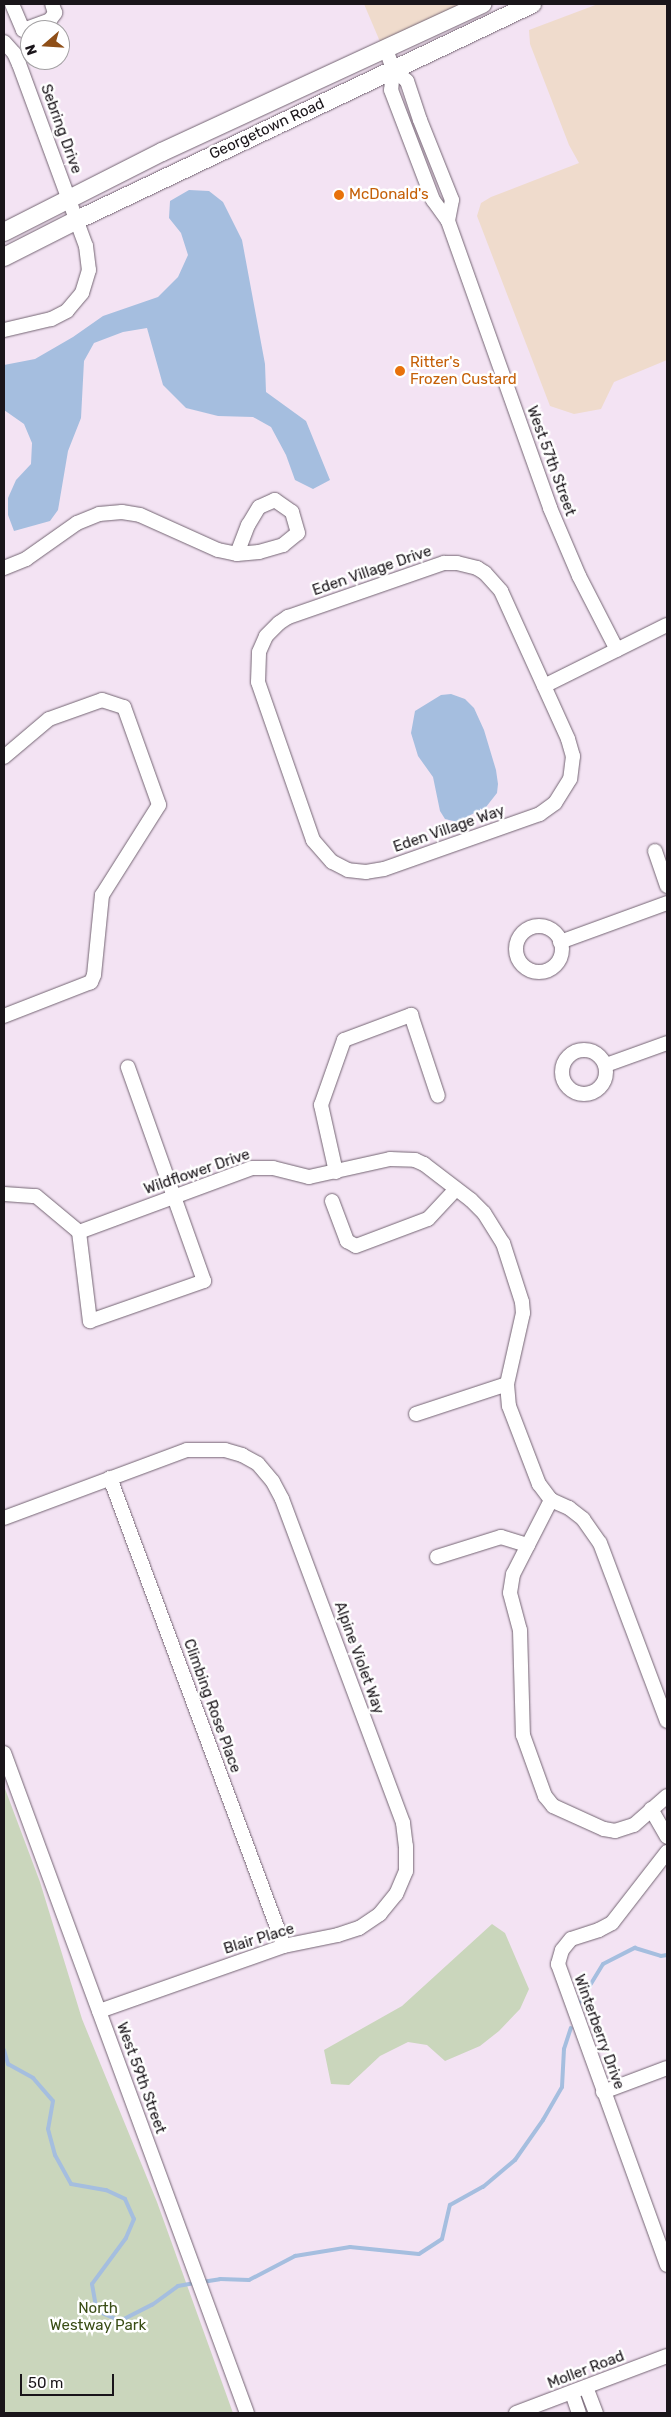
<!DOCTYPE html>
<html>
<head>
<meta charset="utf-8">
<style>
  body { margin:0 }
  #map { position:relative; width:671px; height:2417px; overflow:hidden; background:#f3e3f3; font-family:Rubik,sans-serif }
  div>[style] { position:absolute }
  .commercial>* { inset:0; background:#efdbcc }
  .green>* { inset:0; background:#cad6bc }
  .water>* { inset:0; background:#a5bedf }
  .stream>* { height:4px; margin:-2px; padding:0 2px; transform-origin:2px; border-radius:2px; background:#a5bedf }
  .roads { filter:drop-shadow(0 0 1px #746573) drop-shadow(0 0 1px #746573) }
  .minor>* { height:14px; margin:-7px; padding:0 7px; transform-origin:7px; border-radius:7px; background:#fff }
  .minor>.ring { margin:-7px; padding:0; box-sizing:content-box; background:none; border:14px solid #fff; border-radius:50% }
  .major>* { height:18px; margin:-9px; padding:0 9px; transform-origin:9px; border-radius:9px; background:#fff }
  .dots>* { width:14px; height:14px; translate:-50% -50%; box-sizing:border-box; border:2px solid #fff; border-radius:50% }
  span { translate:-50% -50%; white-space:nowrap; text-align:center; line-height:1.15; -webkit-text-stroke:5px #fff; paint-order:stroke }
  .street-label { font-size:15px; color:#1a151a }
  .food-label { font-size:15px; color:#c56008 }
  .left { translate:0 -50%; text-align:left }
  .park-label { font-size:15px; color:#3a4d15 }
  .frame { position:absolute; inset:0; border:5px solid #1a151a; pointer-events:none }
  .north { position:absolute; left:20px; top:20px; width:50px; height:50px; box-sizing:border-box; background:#fff; border:1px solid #a3a1a3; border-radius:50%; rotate:251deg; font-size:14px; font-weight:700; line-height:20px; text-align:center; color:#1a151a }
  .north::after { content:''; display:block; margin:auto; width:18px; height:22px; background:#8f4f18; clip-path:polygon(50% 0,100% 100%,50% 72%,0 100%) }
  .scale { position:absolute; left:20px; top:2374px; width:94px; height:22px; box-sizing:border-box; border:2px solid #1a151a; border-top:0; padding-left:6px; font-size:15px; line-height:18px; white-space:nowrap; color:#1a151a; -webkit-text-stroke:4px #fff; paint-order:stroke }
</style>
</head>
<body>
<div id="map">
  <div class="commercial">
    <i style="clip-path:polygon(364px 4px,465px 4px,381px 44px)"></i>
    <i style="clip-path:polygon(598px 4px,667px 4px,667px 360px,614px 382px,601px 409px,574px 414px,550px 406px,477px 216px,481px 203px,491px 197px,579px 163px,569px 145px,530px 44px,529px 30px)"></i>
  </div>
  <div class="green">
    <i style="clip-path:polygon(4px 1786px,40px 1882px,82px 2019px,157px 2202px,233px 2413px,4px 2413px)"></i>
    <i style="clip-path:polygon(492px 1924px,505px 1933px,529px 1989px,520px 2009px,499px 2031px,480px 2046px,445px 2061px,427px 2045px,408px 2042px,380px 2056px,349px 2085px,331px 2084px,324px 2050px,402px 2006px)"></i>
  </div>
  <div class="water">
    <i style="clip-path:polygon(189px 190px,209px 191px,223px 202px,242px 240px,265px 364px,266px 392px,306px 421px,330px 480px,313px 489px,295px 480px,286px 455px,271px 427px,253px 417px,218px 416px,186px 408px,163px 385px,147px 328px,123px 332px,94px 343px,84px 361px,81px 418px,68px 451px,58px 510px,50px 521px,14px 531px,8px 515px,8px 498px,16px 480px,31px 464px,32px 443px,24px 424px,4px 410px,4px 365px,35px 359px,73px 337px,103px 316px,158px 297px,178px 277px,188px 255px,181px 233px,169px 218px,170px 201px)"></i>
    <i style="clip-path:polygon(451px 694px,465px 699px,474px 708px,484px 730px,496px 770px,498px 784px,497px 793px,486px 807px,457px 822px,445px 819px,440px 811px,433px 777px,418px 756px,411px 733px,415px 711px,441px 695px)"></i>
  </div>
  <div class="stream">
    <i style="left:578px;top:2005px;width:48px;rotate:-58.6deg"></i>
    <i style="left:603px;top:1964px;width:36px;rotate:-27deg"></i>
    <i style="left:635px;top:1948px;width:27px;rotate:17deg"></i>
    <i style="left:661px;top:1956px;width:6px;rotate:-9deg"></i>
    <i style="left:4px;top:2050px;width:15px;rotate:74deg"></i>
    <i style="left:8px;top:2064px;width:29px;rotate:29deg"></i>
    <i style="left:33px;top:2078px;width:30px;rotate:49deg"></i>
    <i style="left:53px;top:2101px;width:28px;rotate:100deg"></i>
    <i style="left:48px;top:2129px;width:27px;rotate:75deg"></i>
    <i style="left:55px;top:2155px;width:33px;rotate:61deg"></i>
    <i style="left:71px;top:2184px;width:36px;rotate:10deg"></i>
    <i style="left:106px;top:2190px;width:21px;rotate:25deg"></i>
    <i style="left:125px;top:2199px;width:22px;rotate:66deg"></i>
    <i style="left:134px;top:2219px;width:21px;rotate:113deg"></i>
    <i style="left:126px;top:2238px;width:57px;rotate:126.5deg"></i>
    <i style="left:92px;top:2284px;width:27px;rotate:80deg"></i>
    <i style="left:97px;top:2311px;width:25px;rotate:23deg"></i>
    <i style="left:120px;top:2321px;width:36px;rotate:-27deg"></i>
    <i style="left:152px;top:2305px;width:32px;rotate:-36deg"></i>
    <i style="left:178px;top:2286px;width:17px;rotate:-10deg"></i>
    <i style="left:202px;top:2282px;width:18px;rotate:-9deg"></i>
    <i style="left:220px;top:2279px;width:29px;rotate:2deg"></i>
    <i style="left:249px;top:2280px;width:52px;rotate:-27.6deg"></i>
    <i style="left:295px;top:2256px;width:56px;rotate:-9.3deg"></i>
    <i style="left:350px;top:2247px;width:69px;rotate:5.8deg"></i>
    <i style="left:419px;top:2254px;width:27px;rotate:-33deg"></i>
    <i style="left:442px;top:2239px;width:35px;rotate:-77deg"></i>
    <i style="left:450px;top:2205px;width:38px;rotate:-29deg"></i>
    <i style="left:483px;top:2187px;width:42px;rotate:-40.2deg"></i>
    <i style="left:515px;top:2160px;width:49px;rotate:-55deg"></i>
    <i style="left:543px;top:2120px;width:38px;rotate:-60deg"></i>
    <i style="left:562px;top:2087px;width:38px;rotate:-87deg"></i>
    <i style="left:564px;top:2049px;width:22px;rotate:-72deg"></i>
  </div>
  <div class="roads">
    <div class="minor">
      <i style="left:12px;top:4px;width:28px;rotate:67deg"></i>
      <i style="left:23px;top:30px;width:29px;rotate:-20deg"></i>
      <i style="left:50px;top:20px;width:9px;rotate:-54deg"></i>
      <i style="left:55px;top:13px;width:9px;rotate:-108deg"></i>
      <i style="left:4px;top:42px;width:15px;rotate:48deg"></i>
      <i style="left:14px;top:53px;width:12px;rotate:66deg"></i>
      <i style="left:19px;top:64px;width:194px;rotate:69.8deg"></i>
      <i style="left:86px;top:246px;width:24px;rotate:83deg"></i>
      <i style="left:89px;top:270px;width:24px;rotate:107deg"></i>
      <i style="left:82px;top:293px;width:23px;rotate:130deg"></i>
      <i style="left:67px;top:311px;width:18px;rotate:153deg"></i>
      <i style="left:51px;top:319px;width:48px;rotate:166.8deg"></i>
      <i style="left:386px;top:49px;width:21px;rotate:71deg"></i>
      <i style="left:393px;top:69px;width:21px;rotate:95deg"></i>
      <i style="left:391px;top:90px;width:118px;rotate:69.1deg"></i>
      <i style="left:433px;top:200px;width:26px;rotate:54deg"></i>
      <i style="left:448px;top:221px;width:305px;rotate:70.4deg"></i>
      <i style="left:550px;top:508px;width:74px;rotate:66.9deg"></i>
      <i style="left:579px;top:576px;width:83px;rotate:62.8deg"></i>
      <i style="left:393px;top:69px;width:18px;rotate:41deg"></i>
      <i style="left:407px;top:81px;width:41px;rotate:71.6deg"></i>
      <i style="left:420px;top:120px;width:86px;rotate:68.2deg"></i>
      <i style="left:452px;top:200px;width:21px;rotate:101deg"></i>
      <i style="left:444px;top:563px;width:13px"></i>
      <i style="left:457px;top:563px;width:21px;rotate:14deg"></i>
      <i style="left:477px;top:568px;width:9px;rotate:32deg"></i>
      <i style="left:485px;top:573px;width:24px;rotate:48deg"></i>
      <i style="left:501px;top:591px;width:162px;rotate:65.6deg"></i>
      <i style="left:568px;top:739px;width:18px;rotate:74deg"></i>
      <i style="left:573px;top:756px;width:23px;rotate:97deg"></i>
      <i style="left:570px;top:779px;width:28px;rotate:122deg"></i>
      <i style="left:555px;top:803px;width:19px;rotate:144deg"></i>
      <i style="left:540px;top:814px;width:165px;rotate:160.6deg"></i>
      <i style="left:384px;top:869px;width:18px;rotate:171deg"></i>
      <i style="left:366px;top:872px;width:18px;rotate:-174deg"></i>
      <i style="left:348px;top:870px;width:18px;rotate:-153deg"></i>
      <i style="left:332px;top:862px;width:29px;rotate:-131deg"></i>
      <i style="left:313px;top:840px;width:167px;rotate:-109.2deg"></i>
      <i style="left:258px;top:682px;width:30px;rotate:-88deg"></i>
      <i style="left:259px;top:652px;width:17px;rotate:-66deg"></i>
      <i style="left:266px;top:636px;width:18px;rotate:-45deg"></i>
      <i style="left:279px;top:623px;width:11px;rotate:-34deg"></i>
      <i style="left:288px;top:617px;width:165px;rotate:-19.1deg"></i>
      <i style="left:4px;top:568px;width:24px;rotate:-22deg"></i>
      <i style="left:26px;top:559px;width:62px;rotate:-35.2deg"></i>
      <i style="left:77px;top:523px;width:24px;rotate:-22deg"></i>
      <i style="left:99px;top:514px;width:23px;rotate:-5deg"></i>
      <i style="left:122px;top:512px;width:18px;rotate:9deg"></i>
      <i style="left:140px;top:515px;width:85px;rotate:24.2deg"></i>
      <i style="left:218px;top:550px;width:19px;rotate:12deg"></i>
      <i style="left:237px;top:554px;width:22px;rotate:-5deg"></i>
      <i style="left:259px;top:552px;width:25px;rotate:-16deg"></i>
      <i style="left:283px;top:545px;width:19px;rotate:-39deg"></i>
      <i style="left:298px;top:533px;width:22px;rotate:-106deg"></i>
      <i style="left:292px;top:512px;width:21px;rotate:-145deg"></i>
      <i style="left:275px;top:500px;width:17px;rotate:156deg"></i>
      <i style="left:259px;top:507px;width:21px;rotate:121deg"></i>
      <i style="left:248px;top:525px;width:31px;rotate:111deg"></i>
      <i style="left:544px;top:686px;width:137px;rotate:-26.4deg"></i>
      <i style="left:4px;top:757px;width:59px;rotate:-40.2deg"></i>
      <i style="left:49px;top:719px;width:56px;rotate:-19.7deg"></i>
      <i style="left:102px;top:700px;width:23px;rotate:18deg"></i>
      <i style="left:124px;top:707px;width:104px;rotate:70.3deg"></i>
      <i style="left:159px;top:805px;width:107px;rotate:122.3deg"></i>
      <i style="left:102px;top:895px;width:80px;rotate:95.7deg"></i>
      <i style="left:94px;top:975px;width:8px;rotate:113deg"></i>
      <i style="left:91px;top:982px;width:93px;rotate:158.7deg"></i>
      <i style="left:655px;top:851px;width:37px;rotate:71deg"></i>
      <i class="ring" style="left:516px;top:926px;width:32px;height:32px"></i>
      <i style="left:560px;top:942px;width:114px;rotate:-20deg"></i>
      <i class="ring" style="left:562px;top:1050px;width:30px;height:30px"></i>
      <i style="left:606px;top:1065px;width:65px;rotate:-19.8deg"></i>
      <i style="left:336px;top:1172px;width:69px;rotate:-102.6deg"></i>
      <i style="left:321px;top:1105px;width:69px;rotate:-70.5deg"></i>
      <i style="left:344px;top:1040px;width:72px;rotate:-20.5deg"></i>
      <i style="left:411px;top:1015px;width:85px;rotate:71.6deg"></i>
      <i style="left:4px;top:1194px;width:32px;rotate:4deg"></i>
      <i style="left:36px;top:1196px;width:56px;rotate:39.9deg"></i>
      <i style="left:332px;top:1201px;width:43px;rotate:69.4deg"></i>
      <i style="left:347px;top:1241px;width:10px;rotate:29deg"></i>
      <i style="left:356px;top:1246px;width:77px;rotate:-20.6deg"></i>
      <i style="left:428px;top:1219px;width:41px;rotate:-47deg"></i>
      <i style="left:79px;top:1232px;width:184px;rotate:-20.3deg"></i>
      <i style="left:252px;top:1168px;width:21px"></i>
      <i style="left:273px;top:1168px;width:37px;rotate:14deg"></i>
      <i style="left:309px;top:1177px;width:83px;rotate:-12.5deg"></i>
      <i style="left:390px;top:1159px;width:25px;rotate:2deg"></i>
      <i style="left:415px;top:1160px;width:10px;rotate:24deg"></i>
      <i style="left:424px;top:1164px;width:59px;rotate:37.5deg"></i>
      <i style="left:471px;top:1200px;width:18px;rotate:45deg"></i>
      <i style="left:484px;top:1213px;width:36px;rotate:58deg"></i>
      <i style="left:503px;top:1243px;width:62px;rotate:72.1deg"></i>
      <i style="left:522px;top:1302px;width:11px;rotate:85deg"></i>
      <i style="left:523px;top:1313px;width:73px;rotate:102.7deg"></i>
      <i style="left:79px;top:1232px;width:90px;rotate:83deg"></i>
      <i style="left:90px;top:1321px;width:121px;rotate:-19.3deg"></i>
      <i style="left:204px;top:1281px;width:227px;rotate:-109.6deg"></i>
      <i style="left:416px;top:1414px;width:96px;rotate:-18.2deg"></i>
      <i style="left:507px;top:1384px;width:22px;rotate:85deg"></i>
      <i style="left:509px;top:1406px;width:84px;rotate:69deg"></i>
      <i style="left:539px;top:1484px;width:20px;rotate:53deg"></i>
      <i style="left:551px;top:1500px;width:20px;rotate:24deg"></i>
      <i style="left:569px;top:1508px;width:18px;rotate:38deg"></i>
      <i style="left:583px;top:1519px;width:29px;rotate:55deg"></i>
      <i style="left:600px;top:1543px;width:190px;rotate:69.4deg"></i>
      <i style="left:110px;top:1478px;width:499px;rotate:69.6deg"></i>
      <i style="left:4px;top:1518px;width:195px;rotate:-20.4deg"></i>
      <i style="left:187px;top:1450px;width:38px"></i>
      <i style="left:225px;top:1450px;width:18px;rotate:16deg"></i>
      <i style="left:242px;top:1455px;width:18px;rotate:29deg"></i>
      <i style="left:258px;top:1464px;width:23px;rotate:50deg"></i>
      <i style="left:273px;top:1482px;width:19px;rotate:62deg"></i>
      <i style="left:282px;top:1499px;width:346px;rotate:69.5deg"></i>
      <i style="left:403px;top:1823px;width:23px;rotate:83deg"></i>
      <i style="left:406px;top:1846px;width:25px;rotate:90deg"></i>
      <i style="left:406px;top:1871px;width:25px;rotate:113deg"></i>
      <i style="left:396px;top:1894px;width:26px;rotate:129deg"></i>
      <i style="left:380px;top:1914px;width:25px;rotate:146deg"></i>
      <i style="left:359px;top:1928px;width:22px;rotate:162deg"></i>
      <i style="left:338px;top:1935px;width:55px;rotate:168.5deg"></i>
      <i style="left:284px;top:1946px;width:196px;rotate:160.6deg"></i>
      <i style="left:528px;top:1545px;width:33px;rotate:117deg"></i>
      <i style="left:513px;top:1574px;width:19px;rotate:99deg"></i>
      <i style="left:510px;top:1593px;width:38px;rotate:75deg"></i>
      <i style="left:520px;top:1630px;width:105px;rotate:88.4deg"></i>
      <i style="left:523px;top:1735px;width:65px;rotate:70.2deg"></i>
      <i style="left:545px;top:1796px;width:13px;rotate:51deg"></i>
      <i style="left:553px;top:1806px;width:56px;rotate:24.3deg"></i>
      <i style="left:604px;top:1829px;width:11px;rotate:10deg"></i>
      <i style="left:615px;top:1831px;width:20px;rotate:-18deg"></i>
      <i style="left:634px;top:1825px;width:44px;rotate:-41.3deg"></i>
      <i style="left:437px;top:1557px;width:67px;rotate:-17.4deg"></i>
      <i style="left:501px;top:1537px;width:28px;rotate:17deg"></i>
      <i style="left:528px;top:1545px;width:51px;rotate:-62.9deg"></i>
      <i style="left:4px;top:1753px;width:703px;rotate:69.79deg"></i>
      <i style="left:651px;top:1809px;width:32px;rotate:60deg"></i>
      <i style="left:667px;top:1852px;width:90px;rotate:127.8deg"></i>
      <i style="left:612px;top:1923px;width:15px;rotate:152deg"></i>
      <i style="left:599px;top:1930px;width:29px;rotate:162deg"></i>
      <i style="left:571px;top:1939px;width:14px;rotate:129deg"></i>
      <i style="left:562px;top:1950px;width:15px;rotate:106deg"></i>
      <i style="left:558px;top:1964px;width:320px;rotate:70.1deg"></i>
      <i style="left:603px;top:2092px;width:68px;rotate:-20.6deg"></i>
      <i style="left:586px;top:2387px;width:28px;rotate:69deg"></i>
      <i style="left:572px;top:2393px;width:21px;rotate:71deg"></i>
      <i style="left:516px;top:2413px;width:161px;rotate:-20.7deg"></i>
    </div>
    <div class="major">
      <i style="left:4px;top:232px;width:177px;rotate:-26.9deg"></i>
      <i style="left:162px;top:152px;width:353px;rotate:-24.8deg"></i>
      <i style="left:4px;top:257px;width:82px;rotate:-26.9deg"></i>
      <i style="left:77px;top:220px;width:504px;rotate:-25.39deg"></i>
    </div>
  </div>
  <div class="dots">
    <i style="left:339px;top:195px;background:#e8710a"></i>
    <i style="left:400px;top:371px;background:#e8710a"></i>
  </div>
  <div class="street-label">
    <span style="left:61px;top:129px;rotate:70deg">Sebring Drive</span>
    <span style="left:267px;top:129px;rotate:-25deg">Georgetown Road</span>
    <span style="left:551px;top:461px;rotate:70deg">West 57th Street</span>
    <span style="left:372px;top:571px;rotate:-19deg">Eden Village Drive</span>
    <span style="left:449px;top:829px;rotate:-19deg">Eden Village Way</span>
    <span style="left:197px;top:1172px;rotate:-19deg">Wildflower Drive</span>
    <span style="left:359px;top:1658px;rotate:70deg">Alpine Violet Way</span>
    <span style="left:212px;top:1706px;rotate:70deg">Climbing Rose Place</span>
    <span style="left:259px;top:1939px;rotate:-17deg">Blair Place</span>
    <span style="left:599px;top:2032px;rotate:70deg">Winterberry Drive</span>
    <span style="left:141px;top:2078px;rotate:70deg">West 59th Street</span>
    <span style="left:586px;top:2370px;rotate:-21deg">Moller Road</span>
  </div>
  <div class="food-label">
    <span class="left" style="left:349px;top:195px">McDonald's</span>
    <span class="left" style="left:410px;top:371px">Ritter's<br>Frozen Custard</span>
  </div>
  <div class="park-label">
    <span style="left:98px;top:2317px">North<br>Westway Park</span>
  </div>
  <div class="frame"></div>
  <div class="north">N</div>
  <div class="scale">50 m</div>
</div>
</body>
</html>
